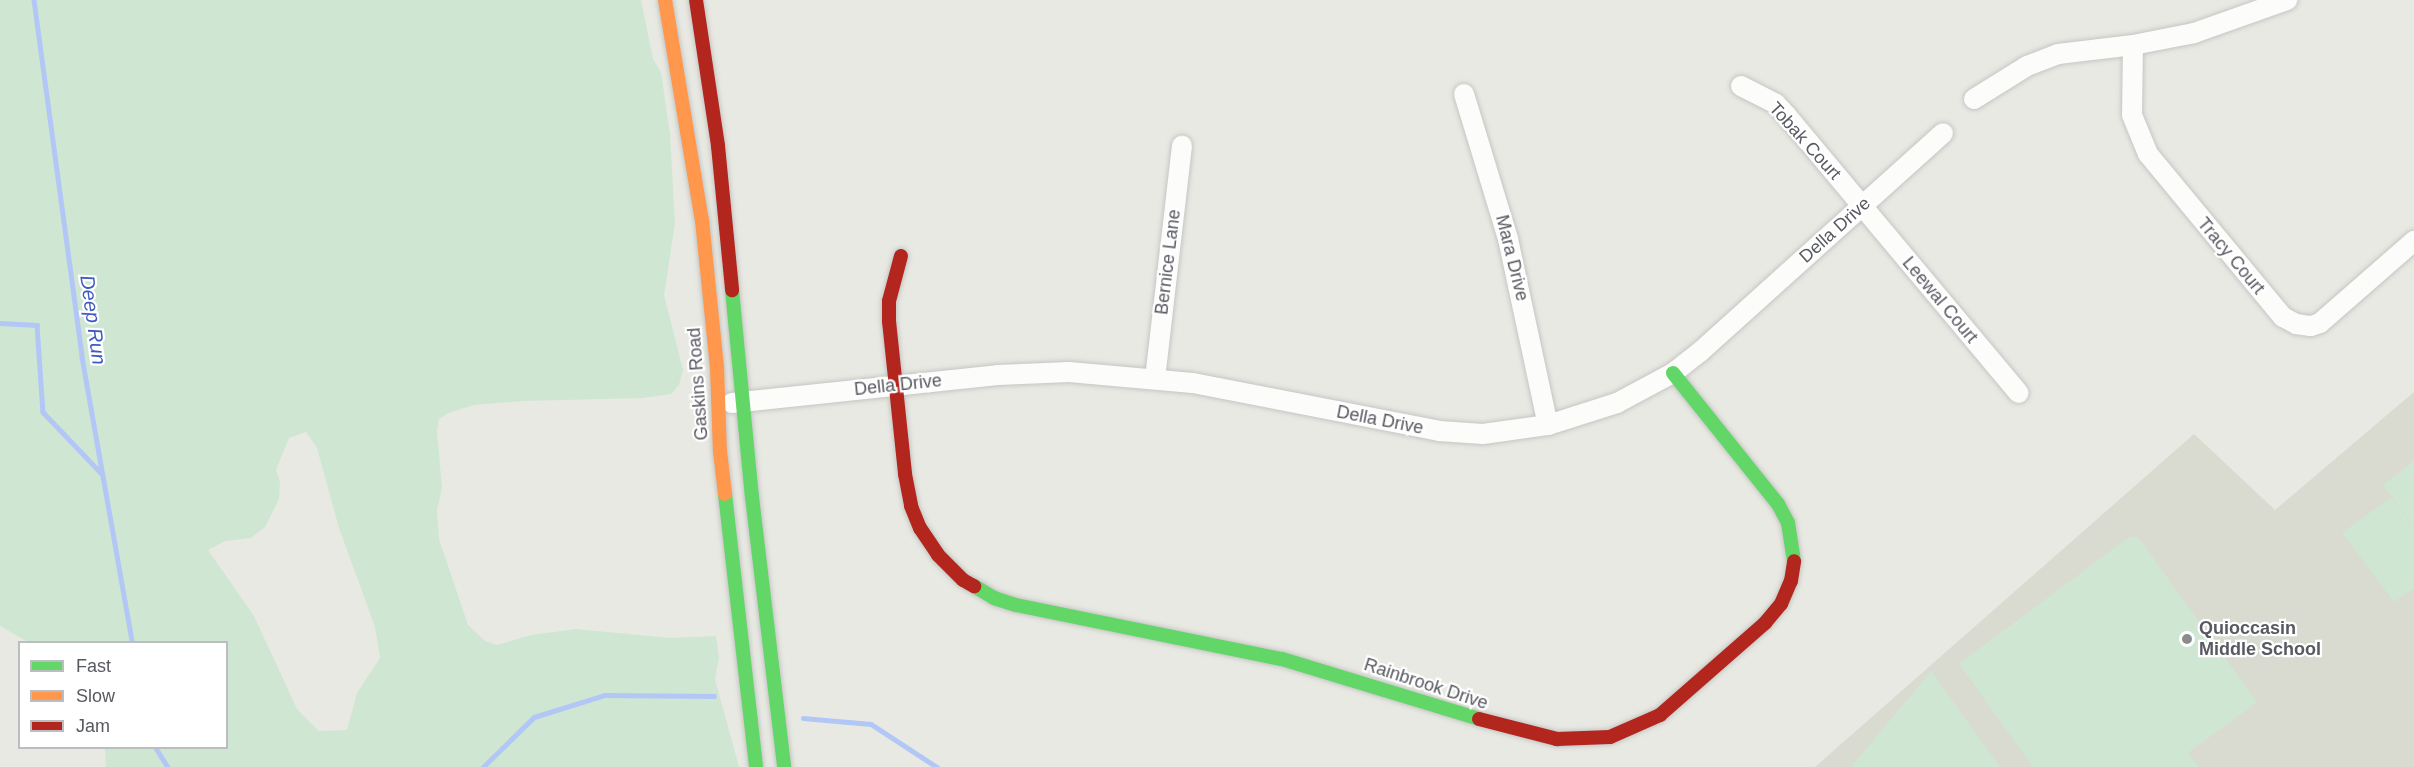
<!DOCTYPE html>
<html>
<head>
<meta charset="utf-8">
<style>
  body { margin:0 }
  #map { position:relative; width:2414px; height:767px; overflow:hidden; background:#e8e9e2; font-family:Helvetica,sans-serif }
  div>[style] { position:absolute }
  .education>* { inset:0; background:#d9dad0 }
  .green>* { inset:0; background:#cfe6d3 }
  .stream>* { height:4.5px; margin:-2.25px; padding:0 2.25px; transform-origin:2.25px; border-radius:2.25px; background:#b3c7f6 }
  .roads { filter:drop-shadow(0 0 2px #c5c6c5) drop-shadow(0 0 2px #c5c6c5) }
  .street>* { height:20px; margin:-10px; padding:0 10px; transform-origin:10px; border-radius:10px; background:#fcfcfb }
  .fast>* { height:14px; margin:-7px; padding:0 7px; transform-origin:7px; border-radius:7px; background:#63d668 }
  .slow>* { height:14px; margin:-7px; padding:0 7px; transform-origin:7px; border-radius:7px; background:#ff974d }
  .jam>* { height:14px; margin:-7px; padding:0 7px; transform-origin:7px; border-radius:7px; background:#b3261e }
  .dots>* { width:16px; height:16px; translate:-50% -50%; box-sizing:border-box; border:3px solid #fff; border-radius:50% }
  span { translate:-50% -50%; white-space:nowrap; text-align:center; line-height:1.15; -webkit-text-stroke:4.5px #fff; paint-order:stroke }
  .street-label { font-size:18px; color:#585a61 }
  .poi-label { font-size:18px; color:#585a61; font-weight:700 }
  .left { translate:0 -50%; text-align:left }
  .water-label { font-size:20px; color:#3f5ac2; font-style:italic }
  .legend { position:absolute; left:18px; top:641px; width:210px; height:108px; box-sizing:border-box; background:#fff; border:2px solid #bcbdc0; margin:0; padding:8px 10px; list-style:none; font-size:18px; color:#585a61 }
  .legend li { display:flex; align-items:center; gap:12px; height:30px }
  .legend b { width:30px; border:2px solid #bcbdc0 }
</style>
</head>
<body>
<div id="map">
  <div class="education">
    <i style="clip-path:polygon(2414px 392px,2414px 767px,1815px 767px,2194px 434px,2275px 510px)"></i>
  </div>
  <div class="green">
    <i style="clip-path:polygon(evenodd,0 0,641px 0,653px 59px,661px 72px,670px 134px,675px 223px,664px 295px,683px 370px,679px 385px,671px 394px,642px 398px,523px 401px,474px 405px,448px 413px,439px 419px,437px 431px,442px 488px,437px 510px,439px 539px,468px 625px,485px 641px,497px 645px,531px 635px,576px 629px,670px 638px,716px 636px,719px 657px,715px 679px,739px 767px,106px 767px,105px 748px,226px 748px,226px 642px,28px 642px,0 626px,0 0,306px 432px,317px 448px,339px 528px,375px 627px,380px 658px,357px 693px,347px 730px,319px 731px,297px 709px,254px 616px,208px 550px,225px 541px,251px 538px,265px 527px,279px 499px,280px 481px,276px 470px,289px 438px,306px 432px)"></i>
    <i style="clip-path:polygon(2414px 461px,2414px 526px,2383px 485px)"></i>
    <i style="clip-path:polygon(2391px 497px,2414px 527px,2414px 588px,2394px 602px,2342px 533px)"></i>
    <i style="clip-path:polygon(2129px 537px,2138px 537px,2257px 702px,2188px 753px,2199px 767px,2033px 767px,1959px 664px)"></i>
    <i style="clip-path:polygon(1931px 671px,2000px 767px,1851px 767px)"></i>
  </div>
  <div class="stream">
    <i style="left:34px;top:0;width:360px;rotate:82.3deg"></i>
    <i style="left:82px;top:357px;width:289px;rotate:80deg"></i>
    <i style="left:0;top:323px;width:37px;rotate:3deg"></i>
    <i style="left:37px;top:325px;width:87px;rotate:86.1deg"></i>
    <i style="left:43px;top:412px;width:86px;rotate:46.4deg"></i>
    <i style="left:803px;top:718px;width:68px;rotate:5deg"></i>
    <i style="left:871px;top:724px;width:79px;rotate:33.1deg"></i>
    <i style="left:156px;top:748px;width:22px;rotate:58deg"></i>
    <i style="left:483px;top:767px;width:71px;rotate:-44.4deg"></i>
    <i style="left:534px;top:717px;width:74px;rotate:-17.2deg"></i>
    <i style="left:605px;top:695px;width:109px;rotate:0.5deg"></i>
  </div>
  <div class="roads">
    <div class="street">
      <i style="left:2133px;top:45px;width:70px;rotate:90.8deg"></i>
      <i style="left:2132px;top:115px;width:42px;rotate:67.7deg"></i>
      <i style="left:2148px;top:154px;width:212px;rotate:50.4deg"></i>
      <i style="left:2283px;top:317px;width:15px;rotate:28deg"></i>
      <i style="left:2296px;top:324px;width:15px;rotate:8deg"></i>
      <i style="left:2311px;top:326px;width:9px;rotate:-18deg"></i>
      <i style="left:2320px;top:323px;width:125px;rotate:-41.1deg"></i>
      <i style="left:1741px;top:86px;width:39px;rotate:27deg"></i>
      <i style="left:1776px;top:104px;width:16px;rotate:47deg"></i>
      <i style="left:1787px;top:116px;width:361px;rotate:50.1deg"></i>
      <i style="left:1464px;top:94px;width:152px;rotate:73.1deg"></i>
      <i style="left:1508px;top:239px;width:190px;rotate:77.9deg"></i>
      <i style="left:1974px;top:99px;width:62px;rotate:-31.9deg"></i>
      <i style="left:2027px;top:66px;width:33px;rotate:-21deg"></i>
      <i style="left:2058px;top:54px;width:76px;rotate:-6.8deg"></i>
      <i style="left:2133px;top:45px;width:62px;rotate:-11.1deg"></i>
      <i style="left:2194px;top:33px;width:99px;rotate:-19.5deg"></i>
      <i style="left:1155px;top:379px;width:235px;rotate:-83.4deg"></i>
      <i style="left:732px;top:403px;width:267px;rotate:-6deg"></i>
      <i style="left:998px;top:375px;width:71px;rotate:-2.4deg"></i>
      <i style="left:1069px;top:372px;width:124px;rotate:5.1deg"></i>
      <i style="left:1193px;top:383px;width:251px;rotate:11deg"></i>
      <i style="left:1439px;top:431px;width:44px;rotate:3.9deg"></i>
      <i style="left:1483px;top:434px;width:66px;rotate:-7.9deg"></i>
      <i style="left:1548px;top:425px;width:72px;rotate:-17.7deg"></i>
      <i style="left:1617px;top:403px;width:64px;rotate:-28.2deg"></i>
      <i style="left:1673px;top:373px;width:34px;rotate:-38deg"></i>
      <i style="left:1700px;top:352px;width:327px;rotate:-42deg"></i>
    </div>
    <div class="fast">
      <i style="left:732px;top:290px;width:208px;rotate:84.5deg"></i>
      <i style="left:752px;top:497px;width:272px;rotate:83.2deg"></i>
      <i style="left:1673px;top:373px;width:168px;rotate:51.3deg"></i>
      <i style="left:1778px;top:504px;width:21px;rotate:62deg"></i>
      <i style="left:1788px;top:523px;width:38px;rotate:81deg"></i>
      <i style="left:725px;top:494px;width:275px;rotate:83.5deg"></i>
      <i style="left:974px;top:586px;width:23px;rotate:31deg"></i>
      <i style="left:994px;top:598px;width:23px;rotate:18deg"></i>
      <i style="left:1016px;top:605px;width:271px;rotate:11.5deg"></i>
      <i style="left:1282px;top:659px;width:206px;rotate:16.9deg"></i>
    </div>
    <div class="slow">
      <i style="left:665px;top:0;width:223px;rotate:80.5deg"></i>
      <i style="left:702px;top:220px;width:148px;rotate:84.2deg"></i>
      <i style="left:717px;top:367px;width:84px;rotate:88deg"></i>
      <i style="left:720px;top:451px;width:43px;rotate:83.4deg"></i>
    </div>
    <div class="jam">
      <i style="left:696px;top:0;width:148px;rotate:81.4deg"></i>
      <i style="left:718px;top:146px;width:145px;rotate:84.4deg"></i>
      <i style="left:901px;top:256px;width:47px;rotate:104.9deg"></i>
      <i style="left:889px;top:301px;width:20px;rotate:90deg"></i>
      <i style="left:889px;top:321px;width:154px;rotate:84deg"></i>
      <i style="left:905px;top:474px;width:33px;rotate:79deg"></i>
      <i style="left:911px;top:506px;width:24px;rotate:68deg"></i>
      <i style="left:920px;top:528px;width:32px;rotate:56deg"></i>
      <i style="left:938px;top:555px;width:35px;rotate:45deg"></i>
      <i style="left:963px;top:580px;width:13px;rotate:29deg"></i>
      <i style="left:1479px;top:719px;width:81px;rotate:14.4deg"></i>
      <i style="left:1557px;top:739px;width:53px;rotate:-2.2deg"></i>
      <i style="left:1610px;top:737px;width:55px;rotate:-23.7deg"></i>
      <i style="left:1660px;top:715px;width:140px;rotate:-41.2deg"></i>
      <i style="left:1765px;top:623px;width:25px;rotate:-50deg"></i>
      <i style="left:1781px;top:604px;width:25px;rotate:-67deg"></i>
      <i style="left:1791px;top:581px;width:20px;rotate:-81deg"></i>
    </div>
  </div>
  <div class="dots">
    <i style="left:2187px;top:639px;background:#8a8c8e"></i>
  </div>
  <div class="street-label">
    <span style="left:1805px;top:141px;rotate:48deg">Tobak Court</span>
    <span style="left:1835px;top:230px;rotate:-42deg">Della Drive</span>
    <span style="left:2231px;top:256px;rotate:50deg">Tracy Court</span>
    <span style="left:1512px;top:258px;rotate:76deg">Mara Drive</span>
    <span style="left:1168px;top:262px;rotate:-83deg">Bernice Lane</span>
    <span style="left:1940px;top:300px;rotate:50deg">Leewal Court</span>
    <span style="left:698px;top:384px;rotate:-94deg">Gaskins Road</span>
    <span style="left:898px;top:385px;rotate:-6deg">Della Drive</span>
    <span style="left:1380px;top:420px;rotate:11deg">Della Drive</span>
    <span style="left:1426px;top:684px;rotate:18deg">Rainbrook Drive</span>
  </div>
  <div class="poi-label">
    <span class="left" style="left:2199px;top:639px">Quioccasin<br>Middle School</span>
  </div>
  <div class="water-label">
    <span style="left:93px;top:320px;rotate:82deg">Deep Run</span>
  </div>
  <ul class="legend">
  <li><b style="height:8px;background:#63d668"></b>Fast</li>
  <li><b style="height:8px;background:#ff974d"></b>Slow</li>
  <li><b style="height:8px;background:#b3261e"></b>Jam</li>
  </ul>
</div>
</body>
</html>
